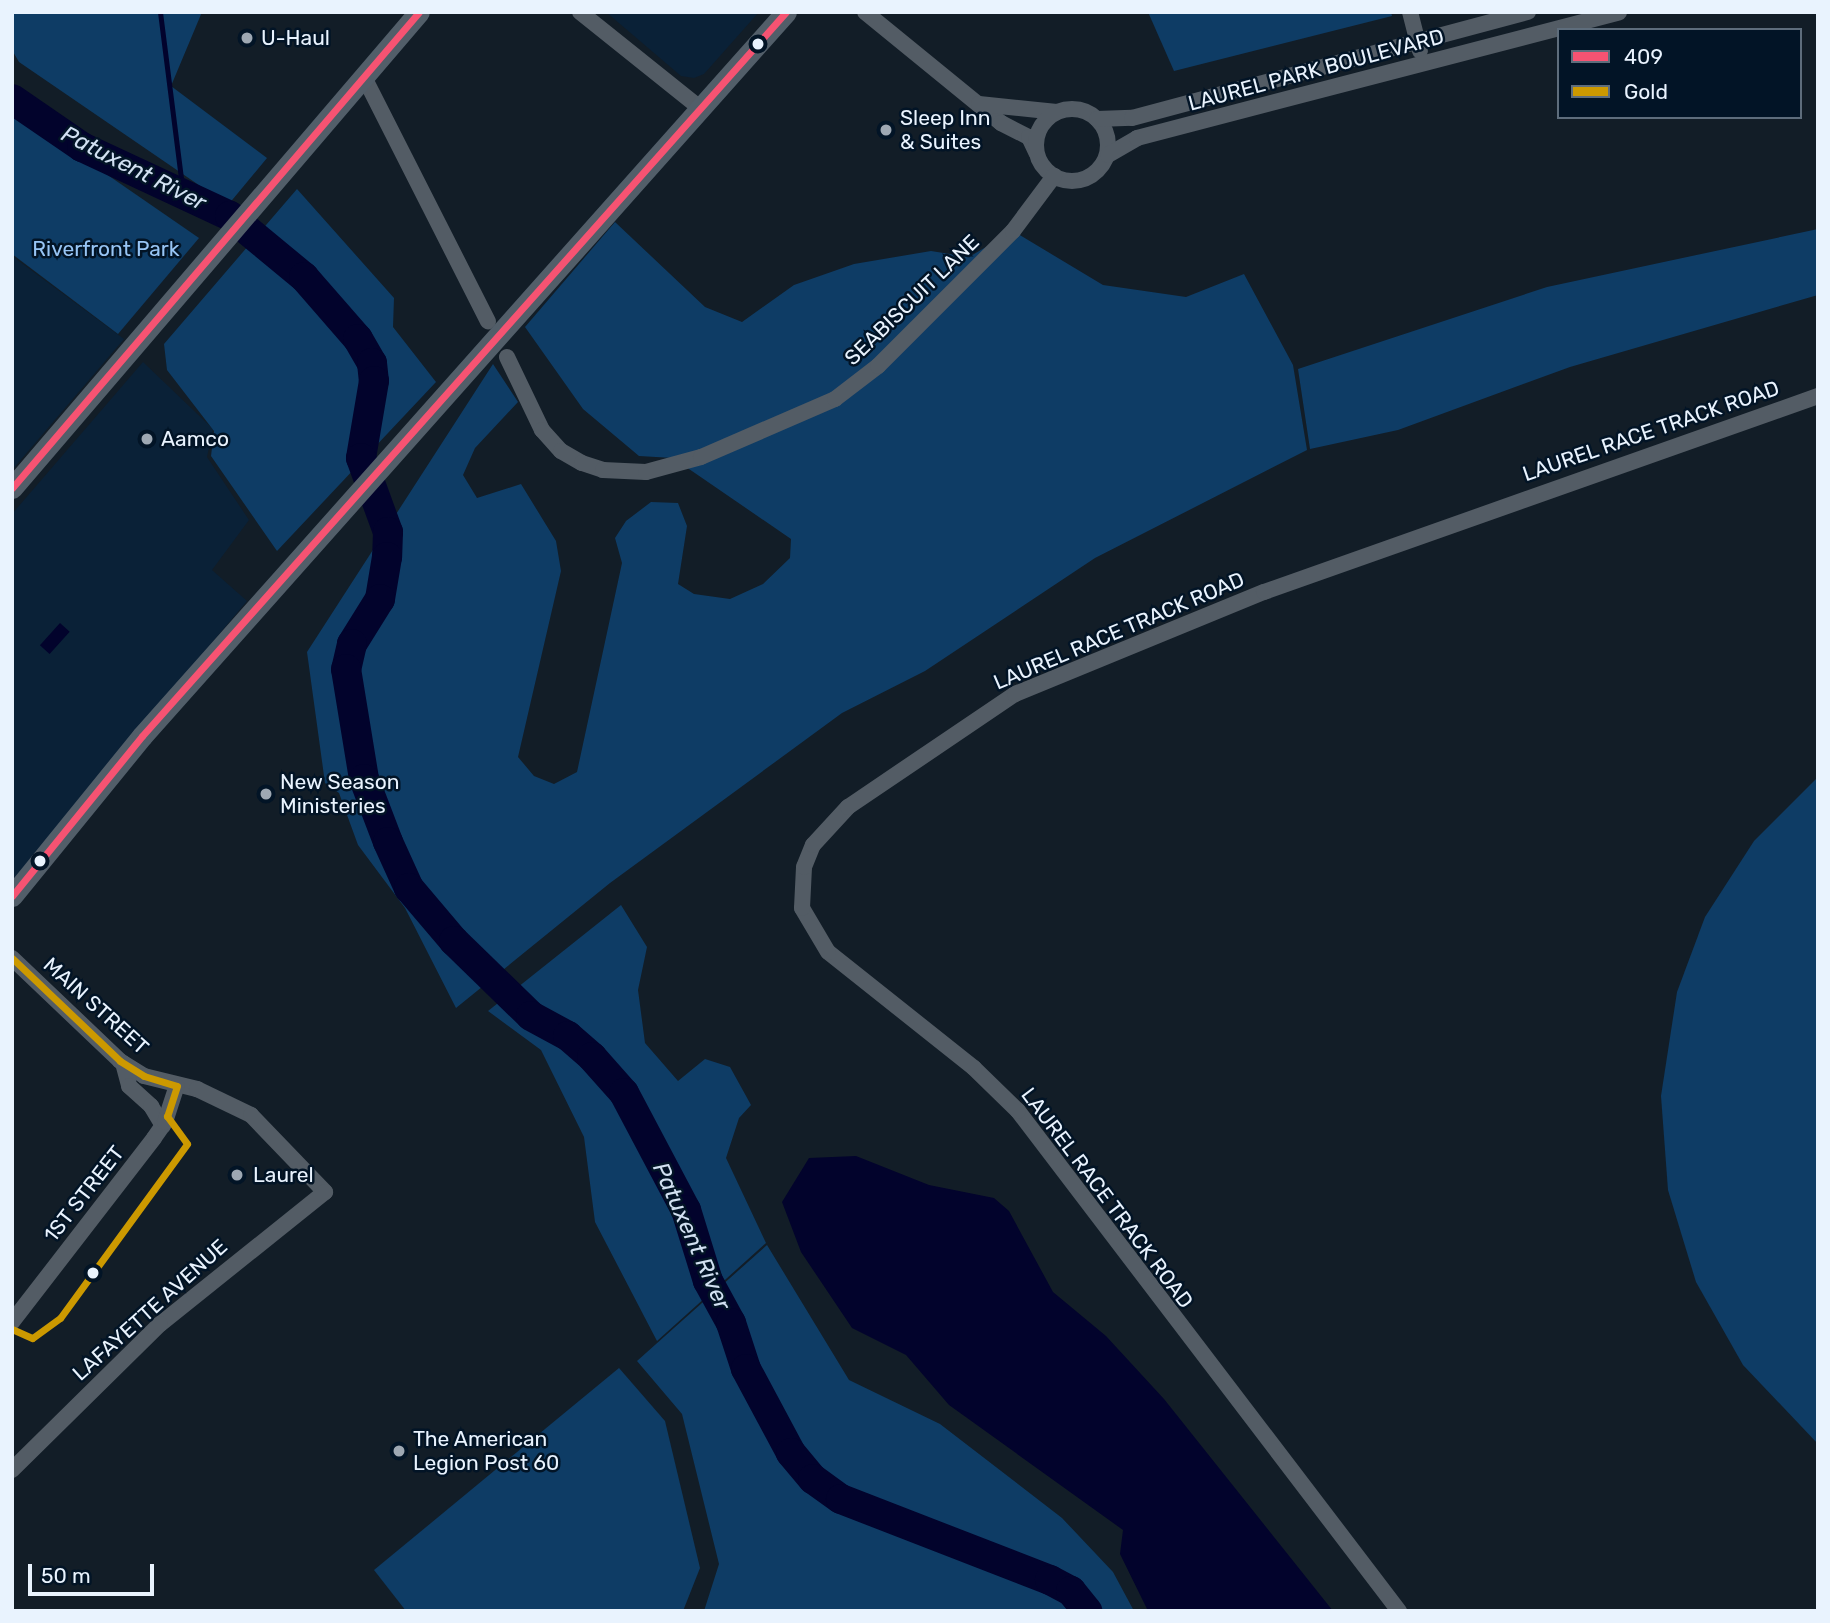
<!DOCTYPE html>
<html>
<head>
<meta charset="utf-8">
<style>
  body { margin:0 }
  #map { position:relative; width:1830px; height:1623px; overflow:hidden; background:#121d27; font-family:Rubik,sans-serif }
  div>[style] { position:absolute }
  .built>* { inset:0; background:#0a2137 }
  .green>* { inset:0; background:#0e3c65 }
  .water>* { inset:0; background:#02032c; transform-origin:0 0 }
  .stream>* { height:5px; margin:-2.5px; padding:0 2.5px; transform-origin:2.5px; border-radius:2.5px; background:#02032c }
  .river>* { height:30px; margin:-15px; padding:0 15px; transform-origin:15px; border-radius:15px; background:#02032c }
  .minor>* { height:16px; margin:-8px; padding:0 8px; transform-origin:8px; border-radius:8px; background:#535c65 }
  .minor>.ring { margin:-8px; padding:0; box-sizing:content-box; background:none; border:16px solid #535c65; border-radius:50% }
  .major>* { height:21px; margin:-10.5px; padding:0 10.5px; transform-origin:10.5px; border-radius:10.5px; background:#525e69 }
  .bus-1>* { height:7px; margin:-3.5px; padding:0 3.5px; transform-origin:3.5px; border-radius:3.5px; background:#f65372 }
  .bus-2>* { height:7px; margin:-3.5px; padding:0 3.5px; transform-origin:3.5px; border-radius:3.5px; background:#c90 }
  .dots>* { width:19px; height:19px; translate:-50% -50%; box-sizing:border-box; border:4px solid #021426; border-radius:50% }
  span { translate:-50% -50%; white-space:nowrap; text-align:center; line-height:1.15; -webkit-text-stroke:5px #021426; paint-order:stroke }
  .poi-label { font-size:21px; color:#e9f3fe }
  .left { translate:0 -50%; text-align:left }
  .street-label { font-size:21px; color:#e9f3fe }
  .park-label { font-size:21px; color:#97c5f5 }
  .water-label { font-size:23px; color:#d2e1f2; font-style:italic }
  .frame { position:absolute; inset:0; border:14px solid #e9f3fe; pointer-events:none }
  .legend { position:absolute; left:1557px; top:28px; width:245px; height:91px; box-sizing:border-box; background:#021426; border:2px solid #5e6d7c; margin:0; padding:9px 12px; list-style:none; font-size:21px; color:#e9f3fe }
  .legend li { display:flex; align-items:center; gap:14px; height:35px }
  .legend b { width:35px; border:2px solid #5e6d7c }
  .scale { position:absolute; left:28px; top:1564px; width:126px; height:32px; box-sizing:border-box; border:4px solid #e9f3fe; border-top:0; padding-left:9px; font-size:21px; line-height:24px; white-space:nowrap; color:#e9f3fe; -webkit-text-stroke:5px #021426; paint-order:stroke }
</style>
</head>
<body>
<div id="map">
  <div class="built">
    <i style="clip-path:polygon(606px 12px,759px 12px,704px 74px,694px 78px,681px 76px)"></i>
    <i style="clip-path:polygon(12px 256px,124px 339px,12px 470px)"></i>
    <i style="clip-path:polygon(143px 362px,213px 429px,207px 457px,249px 520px,212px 570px,247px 601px,12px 881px,12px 514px)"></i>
  </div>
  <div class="green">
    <i style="clip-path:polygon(12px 12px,202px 12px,171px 86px,267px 158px,228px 205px,19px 62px,12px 50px)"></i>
    <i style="clip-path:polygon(1148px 12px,1391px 12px,1392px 16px,1174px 71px)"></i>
    <i style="clip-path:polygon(12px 109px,199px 238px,118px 334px,12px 254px)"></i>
    <i style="clip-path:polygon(297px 189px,394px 298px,393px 327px,436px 382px,277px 551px,211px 456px,214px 431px,167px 370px,164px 344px)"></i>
    <i style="clip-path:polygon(615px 222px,705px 307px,742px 322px,794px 285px,854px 264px,931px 251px,969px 257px,1013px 231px,1103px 285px,1186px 297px,1244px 274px,1293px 365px,1307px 450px,1095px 558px,925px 671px,842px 713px,610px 883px,456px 1008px,405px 908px,358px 845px,339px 793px,325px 783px,307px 652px,493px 364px,518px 402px,475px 448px,463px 475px,477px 498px,521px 484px,556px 541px,561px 571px,518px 757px,534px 776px,554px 784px,577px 772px,622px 563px,615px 538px,626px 521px,651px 502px,678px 503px,687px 526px,678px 584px,694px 594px,730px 599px,763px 584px,790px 558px,791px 539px,673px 458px,639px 456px,583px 409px,525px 327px)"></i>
    <i style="clip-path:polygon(1818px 229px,1818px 295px,1570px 367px,1398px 430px,1310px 449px,1298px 369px,1547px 287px)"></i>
    <i style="clip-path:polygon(1818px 777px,1818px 1444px,1743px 1365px,1696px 1282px,1668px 1190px,1661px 1096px,1677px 992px,1705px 917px,1754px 841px)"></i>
    <i style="clip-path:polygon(621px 905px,647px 947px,638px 990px,645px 1043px,678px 1081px,705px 1059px,730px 1067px,751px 1105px,739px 1118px,726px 1158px,766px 1243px,657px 1341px,595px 1222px,584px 1137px,541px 1050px,488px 1011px)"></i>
    <i style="clip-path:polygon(767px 1245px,849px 1380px,940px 1424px,1062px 1518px,1113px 1572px,1134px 1611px,704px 1611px,719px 1564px,682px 1414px,637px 1361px)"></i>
    <i style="clip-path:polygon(619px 1368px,665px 1421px,700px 1568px,683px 1611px,406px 1611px,374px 1570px)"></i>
  </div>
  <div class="water">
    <i style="left:60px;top:623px;width:13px;height:30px;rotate:42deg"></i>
    <i style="clip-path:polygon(856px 1156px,929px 1185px,994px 1198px,1009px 1211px,1053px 1292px,1106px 1336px,1164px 1399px,1333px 1611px,1148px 1611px,1120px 1554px,1123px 1530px,949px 1405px,906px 1355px,852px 1328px,801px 1252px,782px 1202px,809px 1158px)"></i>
  </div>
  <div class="stream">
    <i style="left:160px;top:12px;width:182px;rotate:82.8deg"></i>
  </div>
  <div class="river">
    <i style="left:12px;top:99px;width:85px;rotate:34.4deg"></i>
    <i style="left:82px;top:147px;width:163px;rotate:25deg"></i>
    <i style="left:230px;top:216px;width:96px;rotate:39.5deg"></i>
    <i style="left:304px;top:277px;width:82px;rotate:48.9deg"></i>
    <i style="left:358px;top:339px;width:28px;rotate:60deg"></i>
    <i style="left:372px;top:363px;width:18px;rotate:84deg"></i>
    <i style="left:374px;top:381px;width:78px;rotate:99.6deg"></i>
    <i style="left:361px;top:458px;width:79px;rotate:70deg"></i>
    <i style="left:388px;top:532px;width:25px;rotate:92deg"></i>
    <i style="left:387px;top:557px;width:43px;rotate:99.5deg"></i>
    <i style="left:380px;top:599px;width:53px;rotate:121.9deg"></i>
    <i style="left:352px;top:644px;width:26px;rotate:103deg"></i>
    <i style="left:346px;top:669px;width:111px;rotate:80.7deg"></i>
    <i style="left:364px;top:779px;width:67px;rotate:69.1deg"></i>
    <i style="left:388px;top:842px;width:51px;rotate:65.5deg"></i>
    <i style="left:409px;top:888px;width:70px;rotate:49.7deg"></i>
    <i style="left:454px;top:941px;width:107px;rotate:44.2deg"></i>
    <i style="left:531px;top:1016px;width:42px;rotate:28.4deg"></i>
    <i style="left:568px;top:1036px;width:32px;rotate:41deg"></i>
    <i style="left:592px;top:1057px;width:48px;rotate:48.4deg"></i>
    <i style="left:624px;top:1093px;width:132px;rotate:62.1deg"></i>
    <i style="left:686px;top:1210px;width:74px;rotate:72.8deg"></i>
    <i style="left:708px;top:1281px;width:48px;rotate:61.3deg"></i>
    <i style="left:731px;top:1323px;width:48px;rotate:71.9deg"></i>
    <i style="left:746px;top:1369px;width:95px;rotate:61.8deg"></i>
    <i style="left:791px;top:1453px;width:34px;rotate:50deg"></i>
    <i style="left:813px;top:1479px;width:34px;rotate:36deg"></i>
    <i style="left:841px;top:1499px;width:224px;rotate:21.2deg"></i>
    <i style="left:1050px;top:1580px;width:24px;rotate:28deg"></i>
    <i style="left:1071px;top:1591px;width:26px;rotate:51deg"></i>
  </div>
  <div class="minor">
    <i style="left:580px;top:12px;width:154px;rotate:38.7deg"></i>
    <i style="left:865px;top:12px;width:176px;rotate:39.2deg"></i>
    <i style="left:1001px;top:123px;width:31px;rotate:27deg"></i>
    <i style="left:1029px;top:137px;width:17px;rotate:65deg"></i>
    <i style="left:1410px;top:12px;width:40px;rotate:75.6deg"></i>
    <i style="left:364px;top:77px;width:274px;rotate:63.1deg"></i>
    <i style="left:979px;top:104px;width:78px;rotate:5.9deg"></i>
    <i class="ring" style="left:1036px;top:109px;width:56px;height:56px"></i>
    <i style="left:1097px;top:119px;width:35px;rotate:-2deg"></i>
    <i style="left:1132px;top:118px;width:410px;rotate:-15deg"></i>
    <i style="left:1108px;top:155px;width:34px;rotate:-30deg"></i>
    <i style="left:1137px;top:138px;width:498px;rotate:-14.6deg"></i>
    <i style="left:507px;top:357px;width:81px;rotate:64.4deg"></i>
    <i style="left:542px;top:430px;width:28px;rotate:48deg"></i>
    <i style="left:561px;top:451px;width:24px;rotate:30deg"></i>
    <i style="left:582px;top:463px;width:22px;rotate:18deg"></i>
    <i style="left:603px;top:470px;width:43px;rotate:2.7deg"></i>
    <i style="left:646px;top:472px;width:57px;rotate:-15.3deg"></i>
    <i style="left:701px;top:457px;width:146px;rotate:-23.4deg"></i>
    <i style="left:835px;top:399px;width:54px;rotate:-37.5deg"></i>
    <i style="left:878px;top:366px;width:191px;rotate:-45deg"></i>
    <i style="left:1013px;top:231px;width:69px;rotate:-53.3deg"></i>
    <i style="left:12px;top:958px;width:149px;rotate:43.6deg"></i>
    <i style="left:120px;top:1061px;width:28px;rotate:32deg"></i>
    <i style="left:144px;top:1076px;width:55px;rotate:13.8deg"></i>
    <i style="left:197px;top:1089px;width:60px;rotate:25.7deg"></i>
    <i style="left:251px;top:1115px;width:107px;rotate:46.1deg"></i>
    <i style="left:325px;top:1192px;width:211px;rotate:141.3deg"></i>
    <i style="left:160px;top:1324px;width:208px;rotate:135.4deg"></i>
    <i style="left:123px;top:1063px;width:24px;rotate:75deg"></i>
    <i style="left:129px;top:1086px;width:30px;rotate:42deg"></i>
    <i style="left:151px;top:1106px;width:23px;rotate:59deg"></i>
    <i style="left:12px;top:1322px;width:232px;rotate:-52.3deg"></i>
    <i style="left:154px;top:1138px;width:19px;rotate:-55deg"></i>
    <i style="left:165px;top:1122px;width:38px;rotate:-72deg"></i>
    <i style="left:1399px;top:1611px;width:629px;rotate:-127.31deg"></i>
    <i style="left:1018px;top:1111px;width:62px;rotate:-135.7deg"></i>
    <i style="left:974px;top:1068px;width:186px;rotate:-141.5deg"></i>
    <i style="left:828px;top:952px;width:51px;rotate:-120.6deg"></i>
    <i style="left:802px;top:908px;width:41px;rotate:-87.2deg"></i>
    <i style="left:804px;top:867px;width:24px;rotate:-68deg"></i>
    <i style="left:813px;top:845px;width:52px;rotate:-47.4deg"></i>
    <i style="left:848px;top:807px;width:202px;rotate:-34.1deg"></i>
    <i style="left:1015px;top:694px;width:269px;rotate:-22.3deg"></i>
    <i style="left:1264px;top:592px;width:588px;rotate:-19.48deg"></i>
  </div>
  <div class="major">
    <i style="left:12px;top:488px;width:626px;rotate:-49.47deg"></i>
    <i style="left:12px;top:896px;width:206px;rotate:-50.9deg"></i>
    <i style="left:142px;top:736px;width:969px;rotate:-48.35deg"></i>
  </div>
  <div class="bus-1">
    <i style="left:12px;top:488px;width:626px;rotate:-49.47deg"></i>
    <i style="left:12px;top:896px;width:206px;rotate:-50.9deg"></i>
    <i style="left:142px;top:736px;width:969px;rotate:-48.35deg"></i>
  </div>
  <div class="bus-2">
    <i style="left:12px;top:958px;width:149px;rotate:43.6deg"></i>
    <i style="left:120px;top:1061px;width:28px;rotate:32deg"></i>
    <i style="left:144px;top:1076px;width:34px;rotate:17deg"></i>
    <i style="left:177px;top:1086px;width:32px;rotate:108deg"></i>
    <i style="left:167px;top:1116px;width:34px;rotate:54deg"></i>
    <i style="left:187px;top:1144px;width:215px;rotate:126.1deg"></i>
    <i style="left:60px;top:1318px;width:34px;rotate:144deg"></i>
    <i style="left:32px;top:1338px;width:22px;rotate:-156deg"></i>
  </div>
  <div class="dots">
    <i style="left:247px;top:38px;background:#9ea8b3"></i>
    <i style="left:758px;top:44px;background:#e9f3fe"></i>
    <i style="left:886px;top:130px;background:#9ea8b3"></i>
    <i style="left:147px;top:439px;background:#9ea8b3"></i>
    <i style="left:266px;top:794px;background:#9ea8b3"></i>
    <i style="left:40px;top:861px;background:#e9f3fe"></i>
    <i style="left:237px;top:1175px;background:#9ea8b3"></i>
    <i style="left:93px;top:1273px;background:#e9f3fe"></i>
    <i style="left:399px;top:1451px;background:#9ea8b3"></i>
  </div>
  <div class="poi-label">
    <span class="left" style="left:261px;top:38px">U-Haul</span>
    <span class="left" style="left:900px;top:130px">Sleep Inn<br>&amp; Suites</span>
    <span class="left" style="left:161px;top:439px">Aamco</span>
    <span class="left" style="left:280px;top:794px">New Season<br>Ministeries</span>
    <span class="left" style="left:253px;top:1175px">Laurel</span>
    <span class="left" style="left:413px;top:1451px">The American<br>Legion Post 60</span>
  </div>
  <div class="street-label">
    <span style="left:1316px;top:70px;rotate:-15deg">LAUREL PARK BOULEVARD</span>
    <span style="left:912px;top:300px;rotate:-44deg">SEABISCUIT LANE</span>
    <span style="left:1651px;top:431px;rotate:-19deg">LAUREL RACE TRACK ROAD</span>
    <span style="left:1119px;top:631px;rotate:-23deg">LAUREL RACE TRACK ROAD</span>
    <span style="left:96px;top:1006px;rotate:42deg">MAIN STREET</span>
    <span style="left:84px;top:1194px;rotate:-52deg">1ST STREET</span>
    <span style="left:1107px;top:1198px;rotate:53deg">LAUREL RACE TRACK ROAD</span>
    <span style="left:150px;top:1310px;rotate:-42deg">LAFAYETTE AVENUE</span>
  </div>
  <div class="park-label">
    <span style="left:106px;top:249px">Riverfront Park</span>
  </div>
  <div class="water-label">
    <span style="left:134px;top:168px;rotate:27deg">Patuxent River</span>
    <span style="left:692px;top:1236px;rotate:66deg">Patuxent River</span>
  </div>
  <div class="frame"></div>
  <ul class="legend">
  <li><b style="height:9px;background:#f65372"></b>409</li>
  <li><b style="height:9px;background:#c90"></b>Gold</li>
  </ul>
  <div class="scale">50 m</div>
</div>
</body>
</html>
